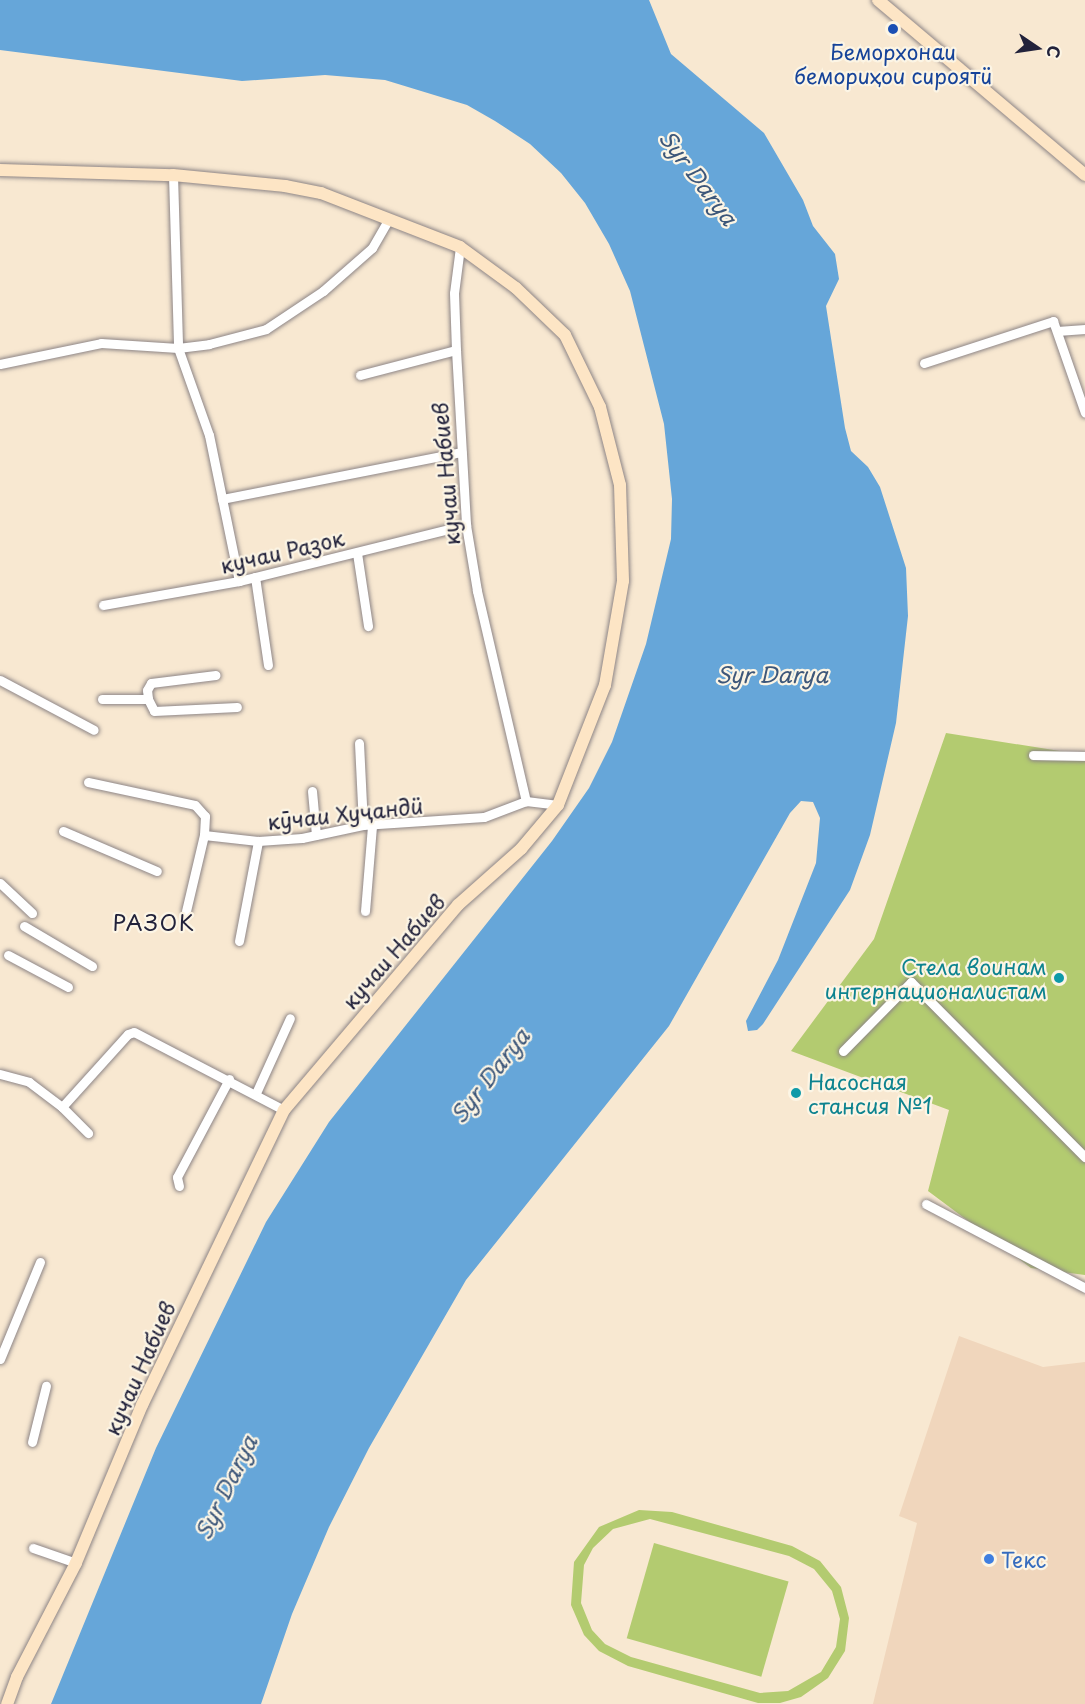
<!DOCTYPE html>
<html>
<head>
<meta charset="utf-8">
<style>
  body { margin:0 }
  #map { position:relative; width:1085px; height:1704px; overflow:hidden; background:#f8e8d1; font-family:"Playpen Sans",sans-serif }
  div>[style] { position:absolute }
  .built>* { inset:0; background:#f0d6bc }
  .green>* { inset:0; background:#b3cb70; transform-origin:0 0 }
  .water>* { inset:0; background:#66a6d9 }
  .roads { filter:drop-shadow(0 0 2px #8d8586) drop-shadow(0 0 2px #8d8586) }
  .street>* { height:9px; margin:-4.5px; padding:0 4.5px; transform-origin:4.5px; border-radius:4.5px; background:#fff }
  .secondary>* { height:12px; margin:-6px; padding:0 6px; transform-origin:6px; border-radius:6px; background:#fde5c5 }
  .dots>* { width:16px; height:16px; translate:-50% -50%; box-sizing:border-box; border:3px solid #fcf5e5; border-radius:50% }
  span { translate:-50% -50%; white-space:nowrap; text-align:center; line-height:1.15; -webkit-text-stroke:4.5px #fcf5e5; paint-order:stroke }
  .transit-label { font-size:21px; color:#164399 }
  .street-label { font-size:21px; color:#22223b }
  .culture-label { font-size:21px; color:#0d838f }
  .right { translate:-100% -50%; text-align:right }
  .left { translate:0 -50%; text-align:left }
  .shop-label { font-size:21px; color:#366cbe }
  .water-label { font-size:22px; color:#3d577a; font-style:italic }
  .neighbourhood-label { font-size:22px; color:#22223b; letter-spacing:1.5px }
  .north { position:absolute; left:1007px; top:18px; width:60px; height:60px; -webkit-text-stroke:4px #fcf5e5; paint-order:stroke; rotate:103deg; font-size:16px; font-weight:700; line-height:24px; text-align:center; color:#22223b }
  .north::after { content:''; display:block; margin:auto; width:21px; height:27px; background:#22223b; clip-path:polygon(50% 0,100% 100%,50% 72%,0 100%) }
</style>
</head>
<body>
<div id="map">
  <div class="built">
    <i style="clip-path:polygon(959px 1336px,1043px 1367px,1085px 1362px,1085px 1704px,873px 1704px,917px 1523px,899px 1516px)"></i>
  </div>
  <div class="green">
    <i style="clip-path:polygon(946px 733px,1085px 755px,1085px 1275px,1031px 1268px,928px 1191px,949px 1110px,791px 1051px,874px 939px)"></i>
    <i style="clip-path:polygon(evenodd,639px 1510px,672px 1512px,792px 1546px,820px 1561px,841px 1587px,849px 1618px,845px 1651px,828px 1678px,801px 1697px,780px 1703px,758px 1703px,628px 1666px,599px 1651px,584px 1635px,571px 1605px,574px 1562px,599px 1527px,639px 1510px,650px 1519px,789px 1556px,814px 1569px,832px 1591px,840px 1619px,836px 1647px,821px 1672px,788px 1691px,760px 1693px,631px 1657px,605px 1644px,592px 1630px,581px 1603px,584px 1565px,593px 1548px,613px 1529px,650px 1519px)"></i>
    <i style="left:654px;top:1543px;width:140px;height:99px;rotate:16deg"></i>
  </div>
  <div class="water">
    <i style="clip-path:polygon(0 0,649px 0,671px 54px,764px 133px,803px 200px,813px 226px,835px 254px,839px 279px,826px 306px,845px 428px,851px 451px,868px 467px,880px 487px,906px 568px,908px 616px,896px 723px,870px 835px,850px 890px,763px 1024px,757px 1030px,748px 1031px,746px 1021px,778px 960px,816px 863px,820px 818px,813px 802px,801px 801px,790px 813px,669px 1026px,466px 1280px,369px 1448px,329px 1527px,292px 1614px,261px 1704px,51px 1704px,156px 1448px,266px 1222px,329px 1122px,552px 841px,589px 788px,612px 742px,646px 644px,671px 539px,672px 499px,664px 424px,630px 291px,609px 244px,585px 203px,561px 173px,530px 144px,495px 121px,467px 105px,385px 80px,325px 75px,242px 81px,0 50px)"></i>
  </div>
  <div class="roads">
    <div class="street">
      <i style="left:173px;top:175px;width:173px;rotate:88.3deg"></i>
      <i style="left:178px;top:348px;width:92px;rotate:70.4deg"></i>
      <i style="left:209px;top:435px;width:149px;rotate:78.4deg"></i>
      <i style="left:460px;top:247px;width:46px;rotate:97.4deg"></i>
      <i style="left:454px;top:293px;width:57px;rotate:88deg"></i>
      <i style="left:456px;top:350px;width:175px;rotate:86.7deg"></i>
      <i style="left:466px;top:525px;width:67px;rotate:80.5deg"></i>
      <i style="left:477px;top:591px;width:216px;rotate:76.9deg"></i>
      <i style="left:1057px;top:331px;width:28px;rotate:-4deg"></i>
      <i style="left:924px;top:363px;width:136px;rotate:-18deg"></i>
      <i style="left:1053px;top:321px;width:97px;rotate:70.8deg"></i>
      <i style="left:0;top:364px;width:103px;rotate:-11.7deg"></i>
      <i style="left:101px;top:343px;width:77px;rotate:3.7deg"></i>
      <i style="left:178px;top:348px;width:31px;rotate:-7deg"></i>
      <i style="left:209px;top:344px;width:59px;rotate:-14.7deg"></i>
      <i style="left:266px;top:329px;width:69px;rotate:-33.7deg"></i>
      <i style="left:323px;top:291px;width:65px;rotate:-41.3deg"></i>
      <i style="left:372px;top:248px;width:32px;rotate:-60deg"></i>
      <i style="left:360px;top:375px;width:99px;rotate:-14.6deg"></i>
      <i style="left:222px;top:499px;width:244px;rotate:-11.1deg"></i>
      <i style="left:357px;top:553px;width:74px;rotate:81.4deg"></i>
      <i style="left:255px;top:577px;width:89px;rotate:81.6deg"></i>
      <i style="left:103px;top:605px;width:138px;rotate:-10deg"></i>
      <i style="left:239px;top:581px;width:234px;rotate:-13.9deg"></i>
      <i style="left:0;top:680px;width:106px;rotate:28deg"></i>
      <i style="left:102px;top:699px;width:46px"></i>
      <i style="left:148px;top:699px;width:9px;rotate:-96deg"></i>
      <i style="left:147px;top:690px;width:8px;rotate:-60deg"></i>
      <i style="left:151px;top:683px;width:65px;rotate:-7deg"></i>
      <i style="left:148px;top:699px;width:13px;rotate:63deg"></i>
      <i style="left:154px;top:711px;width:83px;rotate:-2.8deg"></i>
      <i style="left:359px;top:743px;width:82px;rotate:87.2deg"></i>
      <i style="left:1033px;top:755px;width:52px;rotate:1.1deg"></i>
      <i style="left:88px;top:782px;width:109px;rotate:12.1deg"></i>
      <i style="left:195px;top:805px;width:15px;rotate:48deg"></i>
      <i style="left:205px;top:816px;width:19px;rotate:93deg"></i>
      <i style="left:204px;top:835px;width:54px;rotate:6.3deg"></i>
      <i style="left:258px;top:841px;width:44px;rotate:-3.9deg"></i>
      <i style="left:302px;top:838px;width:62px;rotate:-12deg"></i>
      <i style="left:363px;top:825px;width:121px;rotate:-3.8deg"></i>
      <i style="left:484px;top:817px;width:45px;rotate:-20.9deg"></i>
      <i style="left:526px;top:801px;width:32px;rotate:7deg"></i>
      <i style="left:312px;top:791px;width:44px;rotate:84.8deg"></i>
      <i style="left:63px;top:831px;width:102px;rotate:23.1deg"></i>
      <i style="left:0;top:883px;width:44px;rotate:43.2deg"></i>
      <i style="left:186px;top:911px;width:78px;rotate:-76.7deg"></i>
      <i style="left:365px;top:911px;width:85px;rotate:-85.3deg"></i>
      <i style="left:24px;top:926px;width:79px;rotate:30.5deg"></i>
      <i style="left:239px;top:941px;width:102px;rotate:-79.2deg"></i>
      <i style="left:8px;top:955px;width:68px;rotate:28.1deg"></i>
      <i style="left:843px;top:1051px;width:97px;rotate:-45.4deg"></i>
      <i style="left:911px;top:982px;width:247px;rotate:45.2deg"></i>
      <i style="left:0;top:1074px;width:30px;rotate:15deg"></i>
      <i style="left:29px;top:1082px;width:41px;rotate:37.1deg"></i>
      <i style="left:62px;top:1107px;width:98px;rotate:-47.9deg"></i>
      <i style="left:128px;top:1034px;width:6px;rotate:-18deg"></i>
      <i style="left:134px;top:1032px;width:169px;rotate:27.5deg"></i>
      <i style="left:256px;top:1093px;width:82px;rotate:-65.6deg"></i>
      <i style="left:62px;top:1107px;width:37px;rotate:45deg"></i>
      <i style="left:179px;top:1186px;width:9px;rotate:-103deg"></i>
      <i style="left:177px;top:1177px;width:111px;rotate:-62deg"></i>
      <i style="left:926px;top:1204px;width:180px;rotate:27.8deg"></i>
      <i style="left:0;top:1359px;width:105px;rotate:-67.6deg"></i>
      <i style="left:32px;top:1442px;width:58px;rotate:-76deg"></i>
      <i style="left:33px;top:1548px;width:46px;rotate:19.2deg"></i>
    </div>
    <div class="secondary">
      <i style="left:878px;top:0;width:271px;rotate:40.2deg"></i>
      <i style="left:0;top:170px;width:173px;rotate:1.7deg"></i>
      <i style="left:173px;top:175px;width:113px;rotate:5.6deg"></i>
      <i style="left:285px;top:186px;width:37px;rotate:11deg"></i>
      <i style="left:321px;top:193px;width:149px;rotate:21.2deg"></i>
      <i style="left:460px;top:247px;width:69px;rotate:36.2deg"></i>
      <i style="left:516px;top:288px;width:68px;rotate:43.8deg"></i>
      <i style="left:565px;top:335px;width:80px;rotate:64.1deg"></i>
      <i style="left:600px;top:407px;width:81px;rotate:75.6deg"></i>
      <i style="left:620px;top:485px;width:96px;rotate:88.2deg"></i>
      <i style="left:623px;top:581px;width:106px;rotate:99.8deg"></i>
      <i style="left:605px;top:685px;width:129px;rotate:111.4deg"></i>
      <i style="left:558px;top:805px;width:57px;rotate:130.1deg"></i>
      <i style="left:521px;top:849px;width:84px;rotate:138.4deg"></i>
      <i style="left:458px;top:905px;width:269px;rotate:130.3deg"></i>
      <i style="left:284px;top:1110px;width:327px;rotate:115.7deg"></i>
      <i style="left:142px;top:1405px;width:171px;rotate:112.7deg"></i>
      <i style="left:76px;top:1563px;width:128px;rotate:117.4deg"></i>
      <i style="left:17px;top:1677px;width:29px;rotate:110deg"></i>
    </div>
  </div>
  <div class="dots">
    <i style="left:893px;top:29px;background:#1a4fb4"></i>
    <i style="left:1059px;top:978px;background:#0f9aa8"></i>
    <i style="left:796px;top:1093px;background:#0f9aa8"></i>
    <i style="left:989px;top:1559px;background:#3f7fe0"></i>
  </div>
  <div class="transit-label">
    <span style="left:893px;top:63px">Беморхонаи<br>бемориҳои сироятӣ</span>
  </div>
  <div class="street-label">
    <span style="left:445px;top:474px;rotate:-95deg">кучаи Набиев</span>
    <span style="left:282px;top:551px;rotate:-13deg">кучаи Разок</span>
    <span style="left:345px;top:813px;rotate:-6deg">кӯчаи Хуҷандӣ</span>
    <span style="left:393px;top:951px;rotate:-49deg">кучаи Набиев</span>
    <span style="left:139px;top:1368px;rotate:-66deg">кучаи Набиев</span>
  </div>
  <div class="culture-label">
    <span class="right" style="left:1047px;top:978px">Стела воинам<br>интернационалистам</span>
    <span class="left" style="left:808px;top:1093px">Насосная<br>стансия №1</span>
  </div>
  <div class="shop-label">
    <span class="left" style="left:1001px;top:1559px">Текс</span>
  </div>
  <div class="water-label">
    <span style="left:699px;top:177px;rotate:53deg">Syr Darya</span>
    <span style="left:772px;top:674px">Syr Darya</span>
    <span style="left:489px;top:1075px;rotate:-52deg">Syr Darya</span>
    <span style="left:225px;top:1487px;rotate:-64deg">Syr Darya</span>
  </div>
  <div class="neighbourhood-label">
    <span style="left:154px;top:922px">РАЗОК</span>
  </div>
  <div class="north">С</div>
</div>
</body>
</html>
